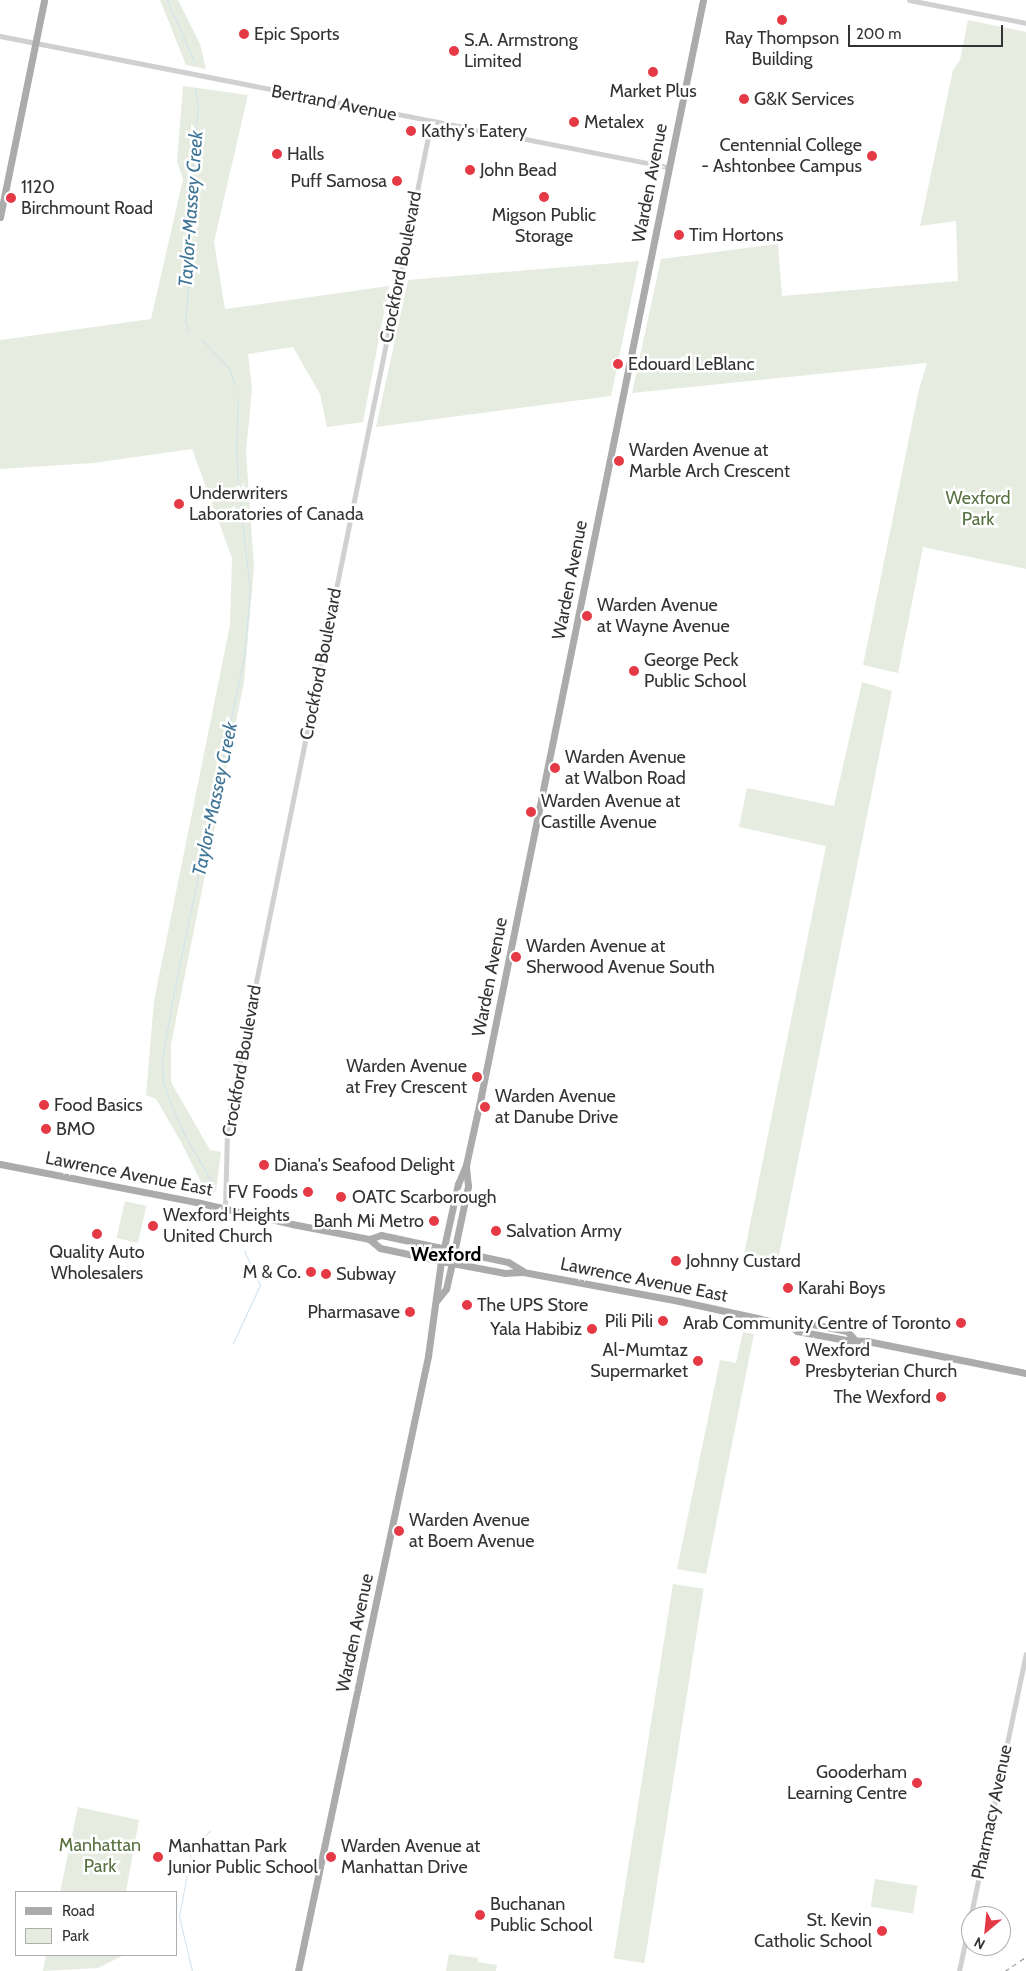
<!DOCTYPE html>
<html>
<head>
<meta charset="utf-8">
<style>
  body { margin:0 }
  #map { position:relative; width:1026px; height:1971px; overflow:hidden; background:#fff; font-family:Cabin,sans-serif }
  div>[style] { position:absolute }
  .green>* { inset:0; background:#e6ecdf; transform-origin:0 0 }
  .stream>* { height:1px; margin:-0.5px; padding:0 0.5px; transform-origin:0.5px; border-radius:0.5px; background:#cfe2ee }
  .minor>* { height:5px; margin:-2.5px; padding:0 2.5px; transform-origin:2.5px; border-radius:2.5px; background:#d0d0d0 }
  .major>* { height:7px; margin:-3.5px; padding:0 3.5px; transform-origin:3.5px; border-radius:3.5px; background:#ababab }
  .rail>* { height:1px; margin-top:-0.5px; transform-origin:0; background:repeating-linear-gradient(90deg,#888 0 5px,transparent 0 9px) }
  .dots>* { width:14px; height:14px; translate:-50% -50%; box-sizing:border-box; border:2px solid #fff; border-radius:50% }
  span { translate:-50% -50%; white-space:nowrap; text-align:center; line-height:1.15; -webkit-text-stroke:5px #fff; paint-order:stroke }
  .poi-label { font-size:18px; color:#333 }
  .left { translate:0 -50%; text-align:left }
  .right { translate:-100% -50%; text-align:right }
  .street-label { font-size:18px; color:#333 }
  .park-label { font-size:18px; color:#56703f }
  .water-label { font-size:19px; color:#3f7597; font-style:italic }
  .neighbourhood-label { font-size:19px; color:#000; font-weight:700 }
  .legend { position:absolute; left:15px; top:1891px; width:162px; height:65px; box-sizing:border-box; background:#fff; border:1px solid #adadad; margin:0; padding:6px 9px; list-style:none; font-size:15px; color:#333 }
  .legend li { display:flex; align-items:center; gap:10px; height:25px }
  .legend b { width:25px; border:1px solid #adadad }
  .north { position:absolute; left:961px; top:1906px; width:50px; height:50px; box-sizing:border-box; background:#fff; border:1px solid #adadad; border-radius:50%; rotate:208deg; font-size:14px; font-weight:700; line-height:20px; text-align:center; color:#333 }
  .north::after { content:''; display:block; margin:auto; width:18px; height:22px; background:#e63946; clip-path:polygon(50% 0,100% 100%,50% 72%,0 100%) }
  .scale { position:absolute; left:848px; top:25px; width:155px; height:22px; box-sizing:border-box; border:2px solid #333; border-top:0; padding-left:6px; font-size:15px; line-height:18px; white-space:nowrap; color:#333; -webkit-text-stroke:4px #fff; paint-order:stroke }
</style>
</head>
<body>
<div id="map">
  <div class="green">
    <i style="clip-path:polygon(160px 0,178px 0,200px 44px,206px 69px,186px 65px)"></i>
    <i style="clip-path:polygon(968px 20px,1026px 32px,1026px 569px,923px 547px,898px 673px,863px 665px,919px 389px,927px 363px,632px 393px,661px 259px,778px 244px,782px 296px,958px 281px,956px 221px,920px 226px,953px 70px,960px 60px)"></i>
    <i style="clip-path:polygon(183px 86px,248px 95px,214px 242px,225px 309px,389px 286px,363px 422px,327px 427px,320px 394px,293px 347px,248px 354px,252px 389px,246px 452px,254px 567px,244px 682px,171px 1044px,171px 1082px,210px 1150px,221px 1152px,216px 1191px,207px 1194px,181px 1142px,156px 1099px,146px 1095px,154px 1001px,230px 625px,232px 558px,192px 449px,93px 463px,0 469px,0 340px,151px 319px,183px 179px,177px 162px)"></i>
    <i style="clip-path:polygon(639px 261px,611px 396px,376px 427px,408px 280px)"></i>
    <i style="clip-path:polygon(862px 682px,892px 691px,778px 1260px,744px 1254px,826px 846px,739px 827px,747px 788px,834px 806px)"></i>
    <i style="left:125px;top:1201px;width:22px;height:38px;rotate:13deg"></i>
    <i style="clip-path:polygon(743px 1332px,754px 1334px,706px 1574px,677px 1569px,720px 1360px,736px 1363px)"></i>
    <i style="left:673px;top:1584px;width:31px;height:379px;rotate:9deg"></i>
    <i style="clip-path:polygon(78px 1807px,139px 1820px,126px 1892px,60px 1892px)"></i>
    <i style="left:875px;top:1879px;width:43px;height:28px;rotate:9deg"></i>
    <i style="clip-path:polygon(449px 1954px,478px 1958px,478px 1962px,497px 1965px,496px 1971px,446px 1971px)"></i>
    <i style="clip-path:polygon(46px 1955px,124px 1955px,98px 1968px,43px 1971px)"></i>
  </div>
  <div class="stream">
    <i style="left:167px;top:0;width:67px;rotate:66.1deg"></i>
    <i style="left:189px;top:330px;width:10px;rotate:-114deg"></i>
    <i style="left:185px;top:321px;width:19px;rotate:-84deg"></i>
    <i style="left:187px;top:302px;width:120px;rotate:-88.1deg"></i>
    <i style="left:191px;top:182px;width:76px;rotate:-84.7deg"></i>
    <i style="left:198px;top:106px;width:18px;rotate:-99deg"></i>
    <i style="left:201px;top:339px;width:40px;rotate:46deg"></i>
    <i style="left:229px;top:368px;width:18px;rotate:71deg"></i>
    <i style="left:215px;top:1187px;width:57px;rotate:-120.6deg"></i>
    <i style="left:186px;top:1138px;width:39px;rotate:-114deg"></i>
    <i style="left:170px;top:1102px;width:23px;rotate:-108deg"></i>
    <i style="left:163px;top:1080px;width:21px;rotate:-93deg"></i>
    <i style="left:162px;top:1059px;width:69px;rotate:-80deg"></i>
    <i style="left:174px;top:991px;width:342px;rotate:-78.2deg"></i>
    <i style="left:244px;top:656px;width:65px;rotate:-84.7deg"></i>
    <i style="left:250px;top:591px;width:107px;rotate:-96.5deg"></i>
    <i style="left:238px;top:485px;width:36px;rotate:-93deg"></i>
    <i style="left:236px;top:449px;width:51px;rotate:-87.8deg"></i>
    <i style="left:233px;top:1343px;width:64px;rotate:-65deg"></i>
    <i style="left:260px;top:1285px;width:38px;rotate:-115deg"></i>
    <i style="left:192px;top:1971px;width:57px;rotate:-103.3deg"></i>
    <i style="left:179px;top:1916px;width:64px;rotate:-79.2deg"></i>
    <i style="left:191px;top:1853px;width:10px;rotate:-66deg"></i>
    <i style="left:195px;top:1844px;width:20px;rotate:-41deg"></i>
  </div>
  <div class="minor">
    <i style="left:909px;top:0;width:119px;rotate:11.1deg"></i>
    <i style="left:0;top:36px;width:681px;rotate:11.1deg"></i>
    <i style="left:225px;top:1209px;width:76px;rotate:-88.5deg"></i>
    <i style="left:227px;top:1133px;width:28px;rotate:-82deg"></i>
    <i style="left:231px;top:1105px;width:1003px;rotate:-78.5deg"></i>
    <i style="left:959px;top:1971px;width:324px;rotate:-78.1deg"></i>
  </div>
  <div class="major">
    <i style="left:0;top:217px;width:221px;rotate:-78.5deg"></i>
    <i style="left:0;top:1164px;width:200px;rotate:11deg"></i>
    <i style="left:196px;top:1202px;width:98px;rotate:12.9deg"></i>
    <i style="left:292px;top:1224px;width:78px;rotate:11deg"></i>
    <i style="left:369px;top:1239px;width:13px;rotate:-18deg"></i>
    <i style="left:381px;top:1235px;width:57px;rotate:12.1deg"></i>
    <i style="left:437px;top:1247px;width:73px;rotate:11.9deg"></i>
    <i style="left:508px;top:1262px;width:17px;rotate:31deg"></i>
    <i style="left:369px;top:1239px;width:14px;rotate:39deg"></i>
    <i style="left:380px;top:1248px;width:62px;rotate:12deg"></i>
    <i style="left:441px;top:1261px;width:65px;rotate:10.6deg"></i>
    <i style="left:505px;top:1273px;width:18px;rotate:-3deg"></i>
    <i style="left:523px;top:1272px;width:159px;rotate:10.5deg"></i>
    <i style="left:679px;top:1301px;width:113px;rotate:12.3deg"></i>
    <i style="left:789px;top:1325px;width:10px;rotate:37deg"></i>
    <i style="left:797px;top:1331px;width:50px;rotate:10.4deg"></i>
    <i style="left:846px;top:1340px;width:21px;rotate:3deg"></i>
    <i style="left:867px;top:1341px;width:162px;rotate:11.4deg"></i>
    <i style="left:437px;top:1300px;width:14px;rotate:-51deg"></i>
    <i style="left:446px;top:1289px;width:28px;rotate:-77deg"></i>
    <i style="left:452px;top:1262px;width:78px;rotate:-78.1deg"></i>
    <i style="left:468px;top:1186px;width:20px;rotate:-96deg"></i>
    <i style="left:789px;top:1325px;width:9px;rotate:-27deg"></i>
    <i style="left:797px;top:1321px;width:51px;rotate:11.3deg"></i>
    <i style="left:847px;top:1331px;width:11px;rotate:49deg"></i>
    <i style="left:298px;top:1971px;width:629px;rotate:-78.06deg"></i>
    <i style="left:428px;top:1356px;width:96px;rotate:-82.2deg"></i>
    <i style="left:441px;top:1261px;width:79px;rotate:-77.6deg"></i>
    <i style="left:458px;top:1184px;width:21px;rotate:-67deg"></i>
    <i style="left:466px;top:1165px;width:71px;rotate:-77.7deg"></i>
    <i style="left:481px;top:1096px;width:1118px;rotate:-78.55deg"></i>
  </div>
  <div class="rail">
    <i style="left:1005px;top:1971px;width:25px;rotate:-34deg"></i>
  </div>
  <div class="dots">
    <i style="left:782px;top:20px;background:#e63946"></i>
    <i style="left:244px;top:34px;background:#e63946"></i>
    <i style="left:454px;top:51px;background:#e63946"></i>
    <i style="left:653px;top:72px;background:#e63946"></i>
    <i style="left:744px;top:99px;background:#e63946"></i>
    <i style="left:574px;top:122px;background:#e63946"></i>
    <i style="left:411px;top:131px;background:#e63946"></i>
    <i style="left:277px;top:154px;background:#e63946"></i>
    <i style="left:872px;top:156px;background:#e63946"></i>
    <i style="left:470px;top:170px;background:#e63946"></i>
    <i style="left:397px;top:181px;background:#e63946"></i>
    <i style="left:544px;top:197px;background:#e63946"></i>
    <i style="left:11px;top:198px;background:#e63946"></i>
    <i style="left:679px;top:235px;background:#e63946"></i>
    <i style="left:618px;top:364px;background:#e63946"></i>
    <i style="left:619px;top:461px;background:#e63946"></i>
    <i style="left:179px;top:504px;background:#e63946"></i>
    <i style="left:587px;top:616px;background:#e63946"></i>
    <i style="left:634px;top:671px;background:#e63946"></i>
    <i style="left:555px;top:768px;background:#e63946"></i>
    <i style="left:531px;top:812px;background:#e63946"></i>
    <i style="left:516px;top:957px;background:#e63946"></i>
    <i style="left:477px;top:1077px;background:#e63946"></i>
    <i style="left:44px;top:1105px;background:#e63946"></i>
    <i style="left:485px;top:1107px;background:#e63946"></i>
    <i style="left:46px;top:1129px;background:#e63946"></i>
    <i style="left:264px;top:1165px;background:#e63946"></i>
    <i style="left:308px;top:1192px;background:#e63946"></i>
    <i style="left:341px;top:1197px;background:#e63946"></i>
    <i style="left:434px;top:1221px;background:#e63946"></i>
    <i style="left:153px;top:1226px;background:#e63946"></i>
    <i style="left:496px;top:1231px;background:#e63946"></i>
    <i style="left:97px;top:1234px;background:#e63946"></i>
    <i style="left:676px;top:1261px;background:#e63946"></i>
    <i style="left:311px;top:1272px;background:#e63946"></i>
    <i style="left:326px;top:1274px;background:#e63946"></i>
    <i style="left:788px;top:1288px;background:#e63946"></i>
    <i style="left:467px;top:1305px;background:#e63946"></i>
    <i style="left:410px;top:1312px;background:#e63946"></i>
    <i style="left:663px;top:1321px;background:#e63946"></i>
    <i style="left:961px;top:1323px;background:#e63946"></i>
    <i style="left:592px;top:1329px;background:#e63946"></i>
    <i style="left:698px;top:1361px;background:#e63946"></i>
    <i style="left:795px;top:1361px;background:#e63946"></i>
    <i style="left:941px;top:1397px;background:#e63946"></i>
    <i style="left:399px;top:1531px;background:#e63946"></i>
    <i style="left:917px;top:1783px;background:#e63946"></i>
    <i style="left:158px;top:1857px;background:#e63946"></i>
    <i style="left:331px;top:1857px;background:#e63946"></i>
    <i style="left:480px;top:1915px;background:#e63946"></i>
    <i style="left:882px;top:1931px;background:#e63946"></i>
  </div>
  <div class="poi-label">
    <span class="left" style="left:254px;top:34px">Epic Sports</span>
    <span style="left:782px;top:49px">Ray Thompson<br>Building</span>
    <span class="left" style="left:464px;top:51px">S.A. Armstrong<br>Limited</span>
    <span style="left:653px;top:91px">Market Plus</span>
    <span class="left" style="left:754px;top:99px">G&amp;K Services</span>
    <span class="left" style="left:584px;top:122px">Metalex</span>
    <span class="left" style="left:421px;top:131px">Kathy's Eatery</span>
    <span class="right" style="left:862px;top:156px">Centennial College<br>- Ashtonbee Campus</span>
    <span class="left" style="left:287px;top:154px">Halls</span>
    <span class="left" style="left:480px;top:170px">John Bead</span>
    <span class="right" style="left:387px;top:181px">Puff Samosa</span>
    <span class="left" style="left:21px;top:198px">1120<br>Birchmount Road</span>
    <span style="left:544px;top:226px">Migson Public<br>Storage</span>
    <span class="left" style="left:689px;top:235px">Tim Hortons</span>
    <span class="left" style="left:628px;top:364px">Edouard LeBlanc</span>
    <span class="left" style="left:629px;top:461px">Warden Avenue at<br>Marble Arch Crescent</span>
    <span class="left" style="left:189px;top:504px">Underwriters<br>Laboratories of Canada</span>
    <span class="left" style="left:597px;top:616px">Warden Avenue<br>at Wayne Avenue</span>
    <span class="left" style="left:644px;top:671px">George Peck<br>Public School</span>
    <span class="left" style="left:565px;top:768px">Warden Avenue<br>at Walbon Road</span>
    <span class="left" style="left:541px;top:812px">Warden Avenue at<br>Castille Avenue</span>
    <span class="left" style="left:526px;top:957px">Warden Avenue at<br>Sherwood Avenue South</span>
    <span class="right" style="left:467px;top:1077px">Warden Avenue<br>at Frey Crescent</span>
    <span class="left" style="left:495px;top:1107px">Warden Avenue<br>at Danube Drive</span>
    <span class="left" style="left:54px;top:1105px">Food Basics</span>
    <span class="left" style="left:56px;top:1129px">BMO</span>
    <span class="left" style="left:274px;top:1165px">Diana's Seafood Delight</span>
    <span class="right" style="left:298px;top:1192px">FV Foods</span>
    <span class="left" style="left:352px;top:1197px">OATC Scarborough</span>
    <span class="left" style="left:163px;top:1226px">Wexford Heights<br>United Church</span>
    <span class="right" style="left:424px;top:1221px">Banh Mi Metro</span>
    <span class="left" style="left:506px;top:1231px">Salvation Army</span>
    <span style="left:97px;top:1263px">Quality Auto<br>Wholesalers</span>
    <span class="left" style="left:686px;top:1261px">Johnny Custard</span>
    <span class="right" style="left:301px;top:1272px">M &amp; Co.</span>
    <span class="left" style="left:336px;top:1274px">Subway</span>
    <span class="left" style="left:798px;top:1288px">Karahi Boys</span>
    <span class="left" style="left:477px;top:1305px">The UPS Store</span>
    <span class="right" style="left:400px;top:1312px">Pharmasave</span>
    <span class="right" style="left:653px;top:1321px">Pili Pili</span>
    <span class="right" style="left:951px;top:1323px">Arab Community Centre of Toronto</span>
    <span class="right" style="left:582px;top:1329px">Yala Habibiz</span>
    <span class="right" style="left:688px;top:1361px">Al-Mumtaz<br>Supermarket</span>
    <span class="left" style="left:805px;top:1361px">Wexford<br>Presbyterian Church</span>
    <span class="right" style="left:931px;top:1397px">The Wexford</span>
    <span class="left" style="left:409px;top:1531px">Warden Avenue<br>at Boem Avenue</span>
    <span class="right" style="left:907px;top:1783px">Gooderham<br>Learning Centre</span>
    <span class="left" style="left:168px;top:1857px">Manhattan Park<br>Junior Public School</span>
    <span class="left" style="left:341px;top:1857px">Warden Avenue at<br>Manhattan Drive</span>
    <span class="left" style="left:490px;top:1915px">Buchanan<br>Public School</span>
    <span class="right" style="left:872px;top:1931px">St. Kevin<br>Catholic School</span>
  </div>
  <div class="street-label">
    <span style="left:334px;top:103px;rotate:11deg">Bertrand Avenue</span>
    <span style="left:650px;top:183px;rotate:-79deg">Warden Avenue</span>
    <span style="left:401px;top:267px;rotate:-79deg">Crockford Boulevard</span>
    <span style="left:570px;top:580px;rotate:-79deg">Warden Avenue</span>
    <span style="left:321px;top:664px;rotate:-79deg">Crockford Boulevard</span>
    <span style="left:490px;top:977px;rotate:-79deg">Warden Avenue</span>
    <span style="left:242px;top:1061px;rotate:-80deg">Crockford Boulevard</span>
    <span style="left:129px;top:1174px;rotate:11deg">Lawrence Avenue East</span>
    <span style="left:644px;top:1280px;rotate:11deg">Lawrence Avenue East</span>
    <span style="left:355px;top:1633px;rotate:-78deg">Warden Avenue</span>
    <span style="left:992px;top:1812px;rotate:-78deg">Pharmacy Avenue</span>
  </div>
  <div class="park-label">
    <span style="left:978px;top:509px">Wexford<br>Park</span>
    <span style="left:100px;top:1856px">Manhattan<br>Park</span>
  </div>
  <div class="water-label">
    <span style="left:191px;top:209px;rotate:-86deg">Taylor-Massey Creek</span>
    <span style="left:215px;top:799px;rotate:-78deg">Taylor-Massey Creek</span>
  </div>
  <div class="neighbourhood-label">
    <span style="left:446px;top:1255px">Wexford</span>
  </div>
  <ul class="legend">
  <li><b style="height:6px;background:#ababab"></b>Road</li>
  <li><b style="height:14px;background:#e6ecdf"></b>Park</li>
  </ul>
  <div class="north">N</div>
  <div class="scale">200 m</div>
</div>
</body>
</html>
